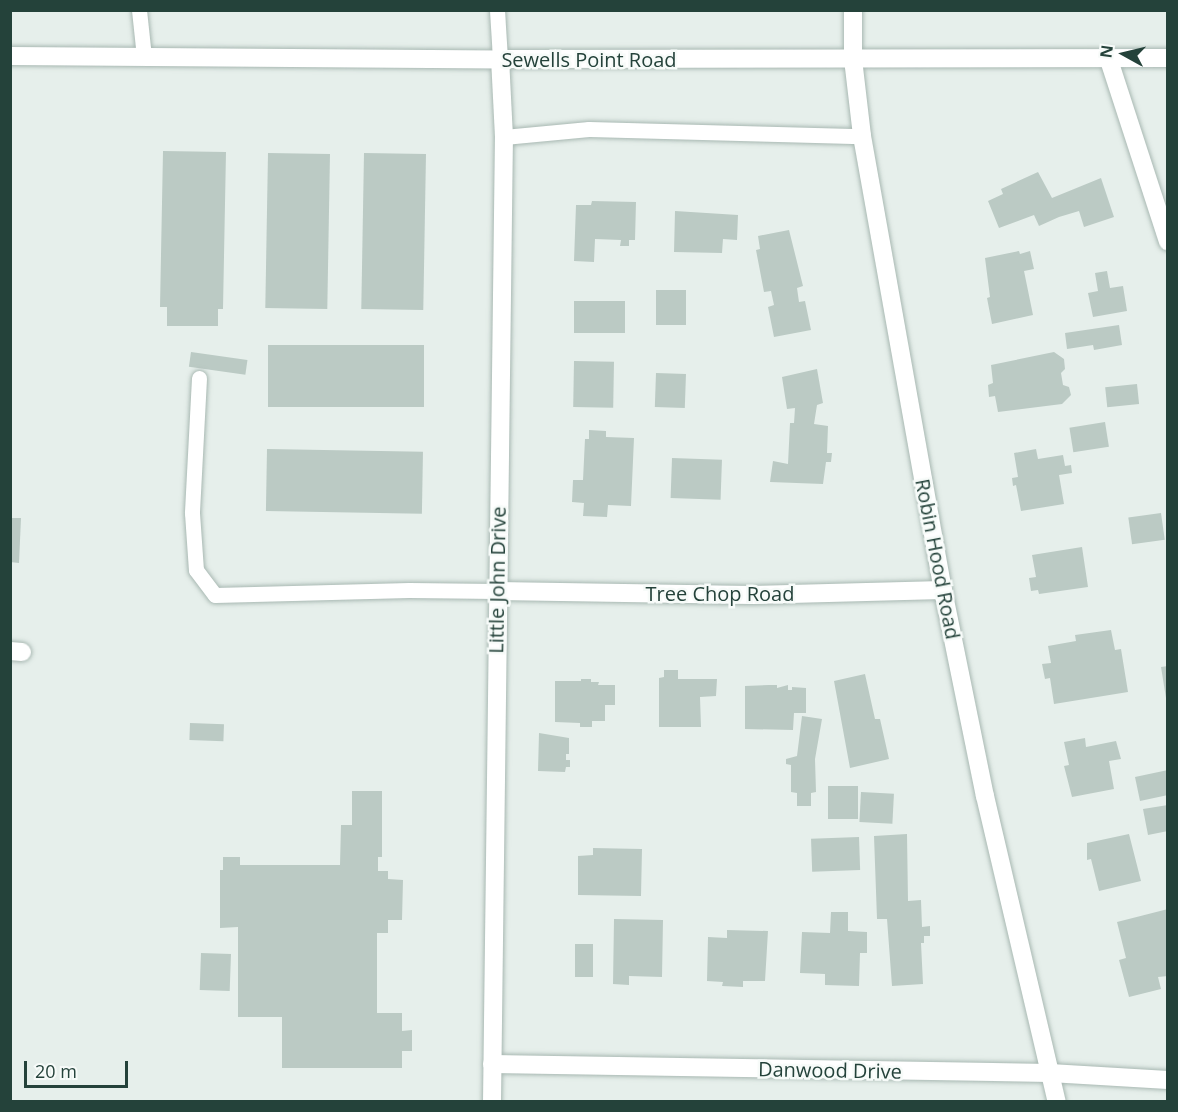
<!DOCTYPE html>
<html>
<head>
<meta charset="utf-8">
<style>
  body { margin:0 }
  #map { position:relative; width:1178px; height:1112px; overflow:hidden; background:#e6efeb; font-family:"Open Sans",sans-serif }
  div>[style] { position:absolute }
  .building>* { inset:0; background:#bbcac4; transform-origin:0 0 }
  .roads { filter:drop-shadow(0 0 2px #a8b8b2) drop-shadow(0 0 2px #a8b8b2) }
  .lane>* { height:15px; margin:-7.5px; padding:0 7.5px; transform-origin:7.5px; border-radius:7.5px; background:#fff }
  .street>* { height:18px; margin:-9px; padding:0 9px; transform-origin:9px; border-radius:9px; background:#fff }
  .secondary>* { height:18px; margin:-9px; padding:0 9px; transform-origin:9px; border-radius:9px; background:#fff }
  span { translate:-50% -50%; white-space:nowrap; text-align:center; line-height:1.15; -webkit-text-stroke:5px #f7fbf9; paint-order:stroke }
  .street-label { font-size:20px; color:#24423a }
  .frame { position:absolute; inset:0; border:12px solid #24423a; pointer-events:none }
  .north { position:absolute; left:1094px; top:24px; width:60px; height:60px; -webkit-text-stroke:4px #f7fbf9; paint-order:stroke; rotate:278deg; font-size:16px; font-weight:700; line-height:24px; text-align:center; color:#24423a }
  .north::after { content:''; display:block; margin:auto; width:21px; height:27px; background:#24423a; clip-path:polygon(50% 0,100% 100%,50% 72%,0 100%) }
  .scale { position:absolute; left:24px; top:1061px; width:104px; height:27px; box-sizing:border-box; border:3px solid #24423a; border-top:0; padding-left:8px; font-size:18px; line-height:21px; white-space:nowrap; color:#24423a; -webkit-text-stroke:4px #f7fbf9; paint-order:stroke }
</style>
</head>
<body>
<div id="map">
  <div class="building">
    <i style="clip-path:polygon(163px 151px,226px 152px,223px 309px,218px 309px,218px 326px,167px 326px,167px 307px,160px 307px)"></i>
    <i style="left:268px;top:153px;width:62px;height:155px;rotate:1deg"></i>
    <i style="left:364px;top:153px;width:62px;height:156px;rotate:1deg"></i>
    <i style="clip-path:polygon(1038px 172px,1052px 198px,1101px 178px,1114px 217px,1084px 227px,1079px 211px,1059px 217px,1039px 226px,1034px 215px,999px 228px,988px 201px,1003px 194px,1001px 189px)"></i>
    <i style="clip-path:polygon(592px 201px,636px 202px,635px 240px,629px 240px,629px 246px,620px 246px,621px 240px,595px 239px,594px 262px,574px 261px,576px 205px,591px 205px)"></i>
    <i style="clip-path:polygon(675px 211px,738px 215px,737px 240px,723px 239px,722px 253px,674px 252px)"></i>
    <i style="clip-path:polygon(789px 230px,803px 286px,797px 288px,799px 302px,805px 301px,811px 330px,774px 337px,768px 307px,774px 305px,771px 291px,764px 292px,756px 250px,760px 249px,758px 236px)"></i>
    <i style="clip-path:polygon(1019px 251px,1020px 254px,1030px 251px,1034px 269px,1024px 271px,1033px 315px,992px 324px,987px 298px,990px 297px,985px 258px)"></i>
    <i style="clip-path:polygon(1107px 271px,1110px 288px,1123px 286px,1127px 311px,1093px 317px,1088px 293px,1098px 291px,1095px 273px)"></i>
    <i style="left:656px;top:290px;width:30px;height:35px"></i>
    <i style="left:574px;top:301px;width:51px;height:32px"></i>
    <i style="clip-path:polygon(1119px 325px,1122px 345px,1094px 350px,1093px 345px,1067px 349px,1065px 333px)"></i>
    <i style="left:268px;top:345px;width:156px;height:62px"></i>
    <i style="left:191px;top:352px;width:57px;height:15px;rotate:8deg"></i>
    <i style="clip-path:polygon(1054px 352px,1064px 359px,1065px 369px,1061px 373px,1063px 385px,1069px 387px,1071px 395px,1062px 404px,998px 412px,995px 396px,989px 397px,988px 385px,993px 383px,991px 365px)"></i>
    <i style="left:574px;top:361px;width:40px;height:46px;rotate:1deg"></i>
    <i style="clip-path:polygon(817px 369px,823px 403px,817px 405px,814px 424px,828px 426px,827px 453px,832px 453px,831px 462px,826px 462px,823px 484px,770px 482px,773px 461px,788px 464px,790px 423px,794px 423px,795px 408px,787px 409px,782px 377px)"></i>
    <i style="left:656px;top:373px;width:30px;height:34px;rotate:2deg"></i>
    <i style="left:1137px;top:384px;width:20px;height:32px;rotate:84deg"></i>
    <i style="left:1105px;top:422px;width:25px;height:36px;rotate:81deg"></i>
    <i style="clip-path:polygon(589px 430px,606px 431px,606px 437px,634px 438px,631px 506px,608px 505px,607px 517px,583px 516px,584px 503px,572px 502px,573px 480px,583px 480px,585px 439px,589px 439px)"></i>
    <i style="left:267px;top:449px;width:156px;height:62px;rotate:1deg"></i>
    <i style="clip-path:polygon(1036px 449px,1038px 459px,1063px 455px,1065px 466px,1071px 465px,1072px 473px,1059px 475px,1064px 504px,1021px 511px,1016px 485px,1013px 486px,1012px 478px,1018px 477px,1014px 453px)"></i>
    <i style="left:672px;top:458px;width:50px;height:40px;rotate:2deg"></i>
    <i style="left:1161px;top:513px;width:27px;height:33px;rotate:82deg"></i>
    <i style="clip-path:polygon(10px 518px,21px 518px,19px 563px,10px 562px)"></i>
    <i style="clip-path:polygon(1082px 547px,1088px 587px,1039px 594px,1038px 590px,1031px 591px,1029px 578px,1036px 577px,1032px 555px)"></i>
    <i style="clip-path:polygon(1111px 630px,1115px 650px,1121px 649px,1128px 692px,1054px 704px,1050px 678px,1045px 679px,1042px 664px,1051px 663px,1048px 646px,1076px 641px,1075px 635px)"></i>
    <i style="clip-path:polygon(1168px 666px,1168px 698px,1166px 698px,1161px 667px)"></i>
    <i style="clip-path:polygon(664px 670px,678px 670px,678px 679px,717px 679px,716px 696px,700px 697px,701px 727px,659px 727px,659px 678px,664px 677px)"></i>
    <i style="clip-path:polygon(865px 674px,875px 719px,880px 719px,889px 759px,850px 768px,834px 681px)"></i>
    <i style="clip-path:polygon(581px 679px,591px 679px,591px 682px,599px 682px,598px 685px,615px 685px,615px 705px,605px 705px,605px 721px,592px 721px,592px 727px,580px 727px,580px 723px,555px 722px,555px 681px,581px 681px)"></i>
    <i style="clip-path:polygon(769px 685px,777px 685px,777px 688px,788px 685px,788px 690px,792px 690px,792px 687px,806px 688px,806px 713px,794px 713px,793px 730px,745px 729px,745px 686px)"></i>
    <i style="clip-path:polygon(802px 716px,822px 719px,815px 759px,816px 792px,811px 793px,811px 806px,797px 806px,797px 793px,791px 792px,791px 765px,786px 764px,786px 759px,797px 756px)"></i>
    <i style="left:190px;top:723px;width:34px;height:17px;rotate:2deg"></i>
    <i style="clip-path:polygon(539px 733px,569px 738px,569px 754px,566px 754px,566px 760px,570px 760px,570px 767px,566px 767px,565px 772px,538px 771px)"></i>
    <i style="clip-path:polygon(1085px 738px,1086px 747px,1116px 741px,1121px 759px,1109px 761px,1114px 789px,1072px 797px,1064px 766px,1069px 765px,1064px 742px)"></i>
    <i style="clip-path:polygon(1168px 770px,1168px 795px,1140px 801px,1135px 777px)"></i>
    <i style="left:828px;top:786px;width:30px;height:33px"></i>
    <i style="clip-path:polygon(352px 791px,382px 791px,382px 857px,378px 857px,378px 871px,388px 871px,388px 879px,403px 880px,402px 920px,388px 920px,388px 933px,377px 933px,377px 1013px,402px 1013px,402px 1031px,412px 1030px,412px 1051px,402px 1051px,402px 1068px,282px 1068px,282px 1017px,238px 1017px,238px 927px,220px 928px,220px 870px,223px 870px,223px 857px,240px 857px,240px 865px,340px 865px,341px 825px,352px 825px)"></i>
    <i style="left:861px;top:792px;width:33px;height:30px;rotate:3deg"></i>
    <i style="clip-path:polygon(1168px 805px,1168px 831px,1148px 835px,1143px 809px)"></i>
    <i style="clip-path:polygon(907px 834px,908px 901px,921px 900px,922px 927px,930px 926px,930px 936px,924px 936px,924px 943px,921px 943px,923px 984px,892px 986px,887px 919px,877px 919px,874px 836px)"></i>
    <i style="clip-path:polygon(1129px 834px,1141px 881px,1099px 891px,1091px 859px,1087px 860px,1087px 843px)"></i>
    <i style="left:859px;top:837px;width:33px;height:48px;rotate:88deg"></i>
    <i style="clip-path:polygon(593px 848px,642px 849px,641px 896px,578px 895px,578px 856px,593px 855px)"></i>
    <i style="clip-path:polygon(1168px 909px,1168px 976px,1158px 977px,1161px 989px,1129px 997px,1119px 960px,1126px 958px,1117px 922px)"></i>
    <i style="clip-path:polygon(831px 912px,848px 912px,848px 931px,867px 932px,867px 953px,860px 953px,859px 986px,825px 985px,825px 974px,800px 973px,802px 932px,830px 933px)"></i>
    <i style="clip-path:polygon(614px 919px,663px 920px,662px 977px,629px 976px,629px 985px,613px 984px)"></i>
    <i style="clip-path:polygon(727px 930px,768px 931px,765px 981px,743px 981px,743px 987px,722px 986px,723px 982px,707px 981px,708px 937px,727px 938px)"></i>
    <i style="left:575px;top:944px;width:18px;height:33px"></i>
    <i style="left:201px;top:953px;width:30px;height:37px;rotate:2deg"></i>
  </div>
  <div class="roads">
    <div class="lane">
      <i style="left:139px;top:10px;width:47px;rotate:83.9deg"></i>
      <i style="left:497px;top:10px;width:49px;rotate:86.5deg"></i>
      <i style="left:504px;top:137px;width:85px;rotate:-5.4deg"></i>
      <i style="left:589px;top:129px;width:273px;rotate:1.5deg"></i>
      <i style="left:199px;top:378px;width:135px;rotate:93deg"></i>
      <i style="left:192px;top:513px;width:57px;rotate:86deg"></i>
      <i style="left:196px;top:570px;width:31px;rotate:53deg"></i>
      <i style="left:215px;top:595px;width:194px;rotate:-1.5deg"></i>
      <i style="left:409px;top:590px;width:88px;rotate:0.7deg"></i>
    </div>
    <div class="street">
      <i style="left:1108px;top:57px;width:194px;rotate:72deg"></i>
      <i style="left:497px;top:591px;width:255px;rotate:0.9deg"></i>
      <i style="left:752px;top:595px;width:191px;rotate:-1.5deg"></i>
      <i style="left:10px;top:651px;width:12px;rotate:5deg"></i>
      <i style="left:492px;top:1064px;width:558px;rotate:0.92deg"></i>
      <i style="left:1050px;top:1073px;width:118px;rotate:3.4deg"></i>
      <i style="left:492px;top:1102px;width:965px;rotate:-89.29deg"></i>
      <i style="left:504px;top:137px;width:78px;rotate:-92.9deg"></i>
    </div>
    <div class="secondary">
      <i style="left:853px;top:10px;width:49px;rotate:90deg"></i>
      <i style="left:853px;top:59px;width:78px;rotate:83.3deg"></i>
      <i style="left:862px;top:136px;width:461px;rotate:79.9deg"></i>
      <i style="left:943px;top:590px;width:210px;rotate:78.5deg"></i>
      <i style="left:985px;top:796px;width:314px;rotate:76.8deg"></i>
      <i style="left:10px;top:56px;width:490px;rotate:0.4deg"></i>
      <i style="left:500px;top:59px;width:668px;rotate:-0.09deg"></i>
    </div>
  </div>
  <div class="street-label">
    <span style="left:589px;top:59px">Sewells Point Road</span>
    <span style="left:938px;top:559px;rotate:79deg">Robin Hood Road</span>
    <span style="left:497px;top:580px;rotate:-89deg">Little John Drive</span>
    <span style="left:720px;top:593px">Tree Chop Road</span>
    <span style="left:830px;top:1070px;rotate:1deg">Danwood Drive</span>
  </div>
  <div class="frame"></div>
  <div class="north">N</div>
  <div class="scale">20 m</div>
</div>
</body>
</html>
